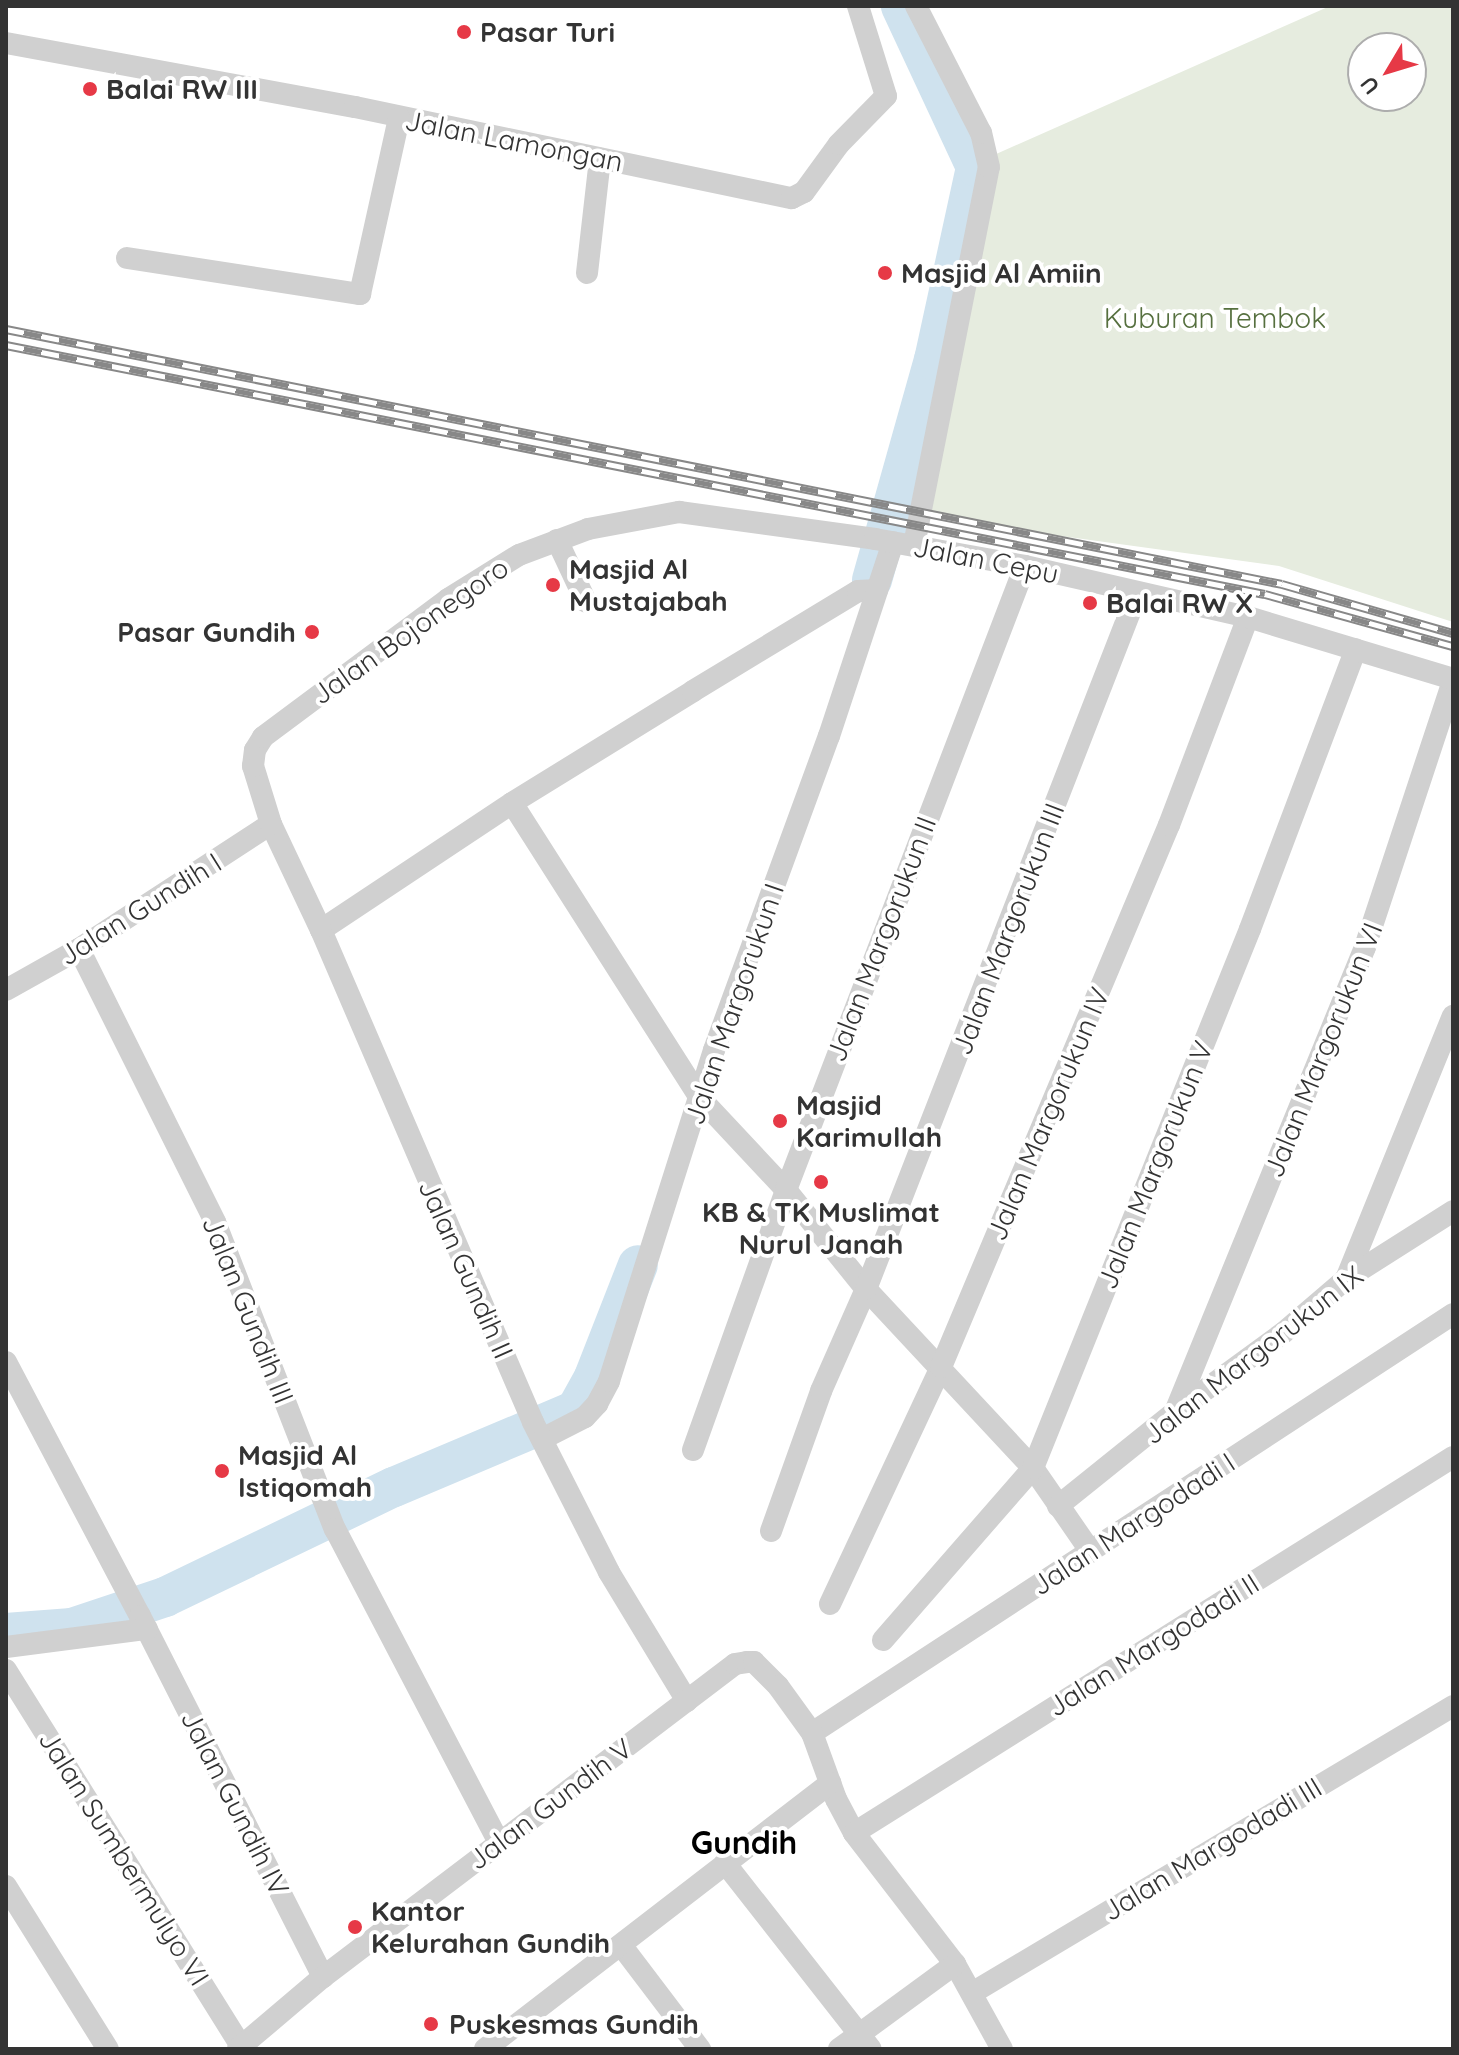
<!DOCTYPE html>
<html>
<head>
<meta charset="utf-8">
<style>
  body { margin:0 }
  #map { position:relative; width:1459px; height:2055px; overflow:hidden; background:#fff; font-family:Quicksand,sans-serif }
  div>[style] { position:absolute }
  .green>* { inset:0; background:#e6ecdf }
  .river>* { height:40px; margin:-20px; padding:0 20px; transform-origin:20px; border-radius:20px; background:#cfe2ee }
  .street>* { height:22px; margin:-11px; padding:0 11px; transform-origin:11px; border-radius:11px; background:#d0d0d0 }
  .rail>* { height:9px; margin-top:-4.5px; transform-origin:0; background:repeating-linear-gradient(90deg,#fff 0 18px,#888 0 36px); box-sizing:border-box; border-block:2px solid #888 }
  .dots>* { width:22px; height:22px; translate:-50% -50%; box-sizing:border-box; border:4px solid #fff; border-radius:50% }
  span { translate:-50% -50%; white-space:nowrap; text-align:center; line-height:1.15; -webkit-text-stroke:8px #fff; paint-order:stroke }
  .poi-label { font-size:28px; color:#333; font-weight:700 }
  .left { translate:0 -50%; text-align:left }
  .right { translate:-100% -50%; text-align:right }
  .street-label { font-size:28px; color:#333 }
  .park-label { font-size:28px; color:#56703f }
  .quarter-label { font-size:32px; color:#000; font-weight:700 }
  .frame { position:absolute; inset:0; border:8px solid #333; pointer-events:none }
  .north { position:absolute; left:1347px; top:32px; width:80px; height:80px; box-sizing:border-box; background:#fff; border:2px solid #adadad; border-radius:50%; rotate:232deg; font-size:22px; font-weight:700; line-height:32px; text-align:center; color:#333 }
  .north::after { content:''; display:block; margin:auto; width:28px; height:36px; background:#e63946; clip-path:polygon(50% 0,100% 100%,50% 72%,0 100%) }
</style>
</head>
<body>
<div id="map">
  <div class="green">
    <i style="clip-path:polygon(evenodd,1330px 6px,1453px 6px,1453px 622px,1279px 566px,1032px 532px,907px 509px,985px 159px,1330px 6px,1363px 48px,1411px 48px,1411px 96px,1363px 96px,1363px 48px)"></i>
  </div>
  <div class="river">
    <i style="left:872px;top:580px;width:229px;rotate:-74.3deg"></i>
    <i style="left:934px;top:360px;width:198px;rotate:-77.7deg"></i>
    <i style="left:976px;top:167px;width:178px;rotate:-115deg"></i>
    <i style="left:6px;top:1633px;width:66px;rotate:-4.3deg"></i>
    <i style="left:72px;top:1628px;width:98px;rotate:-18.4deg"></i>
    <i style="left:165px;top:1597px;width:254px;rotate:-25.7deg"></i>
    <i style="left:394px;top:1487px;width:198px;rotate:-22.9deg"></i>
    <i style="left:576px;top:1410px;width:38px;rotate:-61deg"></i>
    <i style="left:594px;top:1377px;width:120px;rotate:-68.6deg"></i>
  </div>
  <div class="street">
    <i style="left:6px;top:43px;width:355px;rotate:10.4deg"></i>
    <i style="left:355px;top:107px;width:446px;rotate:11.8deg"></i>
    <i style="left:792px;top:198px;width:13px;rotate:-27deg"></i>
    <i style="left:804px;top:192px;width:59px;rotate:-53.9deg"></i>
    <i style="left:839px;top:144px;width:67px;rotate:-45.6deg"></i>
    <i style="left:886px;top:96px;width:94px;rotate:-107.3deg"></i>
    <i style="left:127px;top:258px;width:236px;rotate:8.8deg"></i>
    <i style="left:360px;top:294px;width:180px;rotate:-77.5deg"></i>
    <i style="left:587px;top:273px;width:115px;rotate:-83.5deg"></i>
    <i style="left:557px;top:540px;width:68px;rotate:64.9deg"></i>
    <i style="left:914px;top:545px;width:385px;rotate:-78.8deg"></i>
    <i style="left:989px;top:167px;width:35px;rotate:-103deg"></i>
    <i style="left:981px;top:133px;width:143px;rotate:-117.1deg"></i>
    <i style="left:512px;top:803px;width:350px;rotate:57.5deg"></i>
    <i style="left:700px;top:1098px;width:126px;rotate:46.9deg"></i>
    <i style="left:786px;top:1190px;width:127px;rotate:51.1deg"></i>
    <i style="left:866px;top:1289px;width:245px;rotate:47deg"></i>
    <i style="left:1033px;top:1468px;width:102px;rotate:55.4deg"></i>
    <i style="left:321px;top:930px;width:229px;rotate:-33.6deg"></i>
    <i style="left:512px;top:803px;width:213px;rotate:-31.7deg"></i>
    <i style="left:693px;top:691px;width:193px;rotate:-31.2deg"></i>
    <i style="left:858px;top:591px;width:19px;rotate:-3deg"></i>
    <i style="left:79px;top:949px;width:305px;rotate:63.5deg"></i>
    <i style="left:215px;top:1222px;width:330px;rotate:68.7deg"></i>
    <i style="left:335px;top:1529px;width:354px;rotate:62.4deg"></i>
    <i style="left:6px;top:990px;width:84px;rotate:-29.3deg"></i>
    <i style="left:79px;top:949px;width:229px;rotate:-33.1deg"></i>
    <i style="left:1346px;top:1279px;width:284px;rotate:-67.9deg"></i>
    <i style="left:6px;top:1362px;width:287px;rotate:62.2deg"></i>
    <i style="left:140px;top:1616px;width:405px;rotate:63.1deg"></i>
    <i style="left:1175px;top:1412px;width:502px;rotate:-67.77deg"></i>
    <i style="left:1365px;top:947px;width:280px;rotate:-71.7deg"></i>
    <i style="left:542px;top:1439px;width:48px;rotate:-27.1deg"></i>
    <i style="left:585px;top:1417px;width:18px;rotate:-47deg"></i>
    <i style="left:597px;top:1404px;width:26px;rotate:-62deg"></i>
    <i style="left:609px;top:1381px;width:347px;rotate:-72.4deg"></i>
    <i style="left:714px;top:1050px;width:334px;rotate:-69.9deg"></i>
    <i style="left:829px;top:736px;width:204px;rotate:-71.7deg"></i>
    <i style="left:693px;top:1450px;width:276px;rotate:-70.3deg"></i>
    <i style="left:786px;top:1190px;width:668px;rotate:-69.04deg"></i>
    <i style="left:1058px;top:1506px;width:150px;rotate:-38.8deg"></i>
    <i style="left:1175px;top:1412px;width:134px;rotate:-36.2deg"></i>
    <i style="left:1283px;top:1333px;width:83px;rotate:-40.6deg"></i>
    <i style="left:1346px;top:1279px;width:127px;rotate:-32.4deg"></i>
    <i style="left:771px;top:1531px;width:149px;rotate:-70.3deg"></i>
    <i style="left:821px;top:1391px;width:111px;rotate:-66.2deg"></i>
    <i style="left:866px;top:1289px;width:746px;rotate:-68.7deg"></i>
    <i style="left:830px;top:1604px;width:262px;rotate:-64.9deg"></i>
    <i style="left:941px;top:1367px;width:588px;rotate:-67.19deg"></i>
    <i style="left:1169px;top:825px;width:222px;rotate:-69.2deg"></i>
    <i style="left:883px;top:1640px;width:228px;rotate:-48.9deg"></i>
    <i style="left:1033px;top:1468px;width:581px;rotate:-68.07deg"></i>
    <i style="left:1250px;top:929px;width:299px;rotate:-69.3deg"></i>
    <i style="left:6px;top:1647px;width:142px;rotate:-7.3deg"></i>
    <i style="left:6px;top:1670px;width:443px;rotate:58deg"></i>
    <i style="left:687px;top:1701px;width:151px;rotate:-121.2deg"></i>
    <i style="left:609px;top:1572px;width:168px;rotate:-116.9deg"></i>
    <i style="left:533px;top:1422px;width:536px;rotate:-113.31deg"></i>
    <i style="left:321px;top:930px;width:117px;rotate:-115.3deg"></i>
    <i style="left:271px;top:824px;width:61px;rotate:-107.2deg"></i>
    <i style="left:253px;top:766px;width:16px;rotate:-83deg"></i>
    <i style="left:255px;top:750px;width:15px;rotate:-58deg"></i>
    <i style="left:263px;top:737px;width:231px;rotate:-36.7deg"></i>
    <i style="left:448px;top:599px;width:84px;rotate:-31.8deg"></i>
    <i style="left:519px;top:555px;width:74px;rotate:-20.6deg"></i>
    <i style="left:588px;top:529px;width:93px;rotate:-10.6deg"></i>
    <i style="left:679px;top:512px;width:198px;rotate:7.8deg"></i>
    <i style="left:875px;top:539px;width:152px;rotate:10.2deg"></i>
    <i style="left:1025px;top:566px;width:229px;rotate:12.9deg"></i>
    <i style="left:1248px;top:617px;width:214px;rotate:16.8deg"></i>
    <i style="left:812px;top:1733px;width:766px;rotate:-33.17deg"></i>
    <i style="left:854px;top:1833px;width:707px;rotate:-32.12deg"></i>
    <i style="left:725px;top:1863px;width:236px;rotate:51.9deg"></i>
    <i style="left:6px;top:1886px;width:192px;rotate:58deg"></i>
    <i style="left:621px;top:1945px;width:131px;rotate:52.8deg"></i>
    <i style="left:972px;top:1993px;width:560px;rotate:-30.82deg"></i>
    <i style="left:238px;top:2049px;width:111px;rotate:-40.3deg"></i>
    <i style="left:323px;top:1977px;width:517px;rotate:-37.22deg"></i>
    <i style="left:735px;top:1664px;width:12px;rotate:-9deg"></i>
    <i style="left:747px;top:1662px;width:7px"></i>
    <i style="left:754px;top:1662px;width:34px;rotate:45deg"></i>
    <i style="left:778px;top:1686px;width:58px;rotate:54.1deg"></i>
    <i style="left:812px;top:1733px;width:70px;rotate:70deg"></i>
    <i style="left:836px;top:1799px;width:38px;rotate:62deg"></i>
    <i style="left:854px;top:1833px;width:165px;rotate:52.4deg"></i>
    <i style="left:955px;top:1964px;width:97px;rotate:61.1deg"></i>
    <i style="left:485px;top:2049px;width:436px;rotate:-37.6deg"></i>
    <i style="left:839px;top:2049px;width:144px;rotate:-36.2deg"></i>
  </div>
  <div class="rail">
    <i style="left:6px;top:329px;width:1301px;rotate:11.3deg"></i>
    <i style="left:1282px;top:584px;width:178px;rotate:16deg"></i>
    <i style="left:6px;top:345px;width:1283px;rotate:11.19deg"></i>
    <i style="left:1265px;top:594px;width:195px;rotate:15.5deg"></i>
  </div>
  <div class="dots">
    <i style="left:464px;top:32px;background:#e63946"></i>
    <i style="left:90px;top:89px;background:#e63946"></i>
    <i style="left:885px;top:273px;background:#e63946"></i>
    <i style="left:553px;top:585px;background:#e63946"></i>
    <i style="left:1090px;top:603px;background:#e63946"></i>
    <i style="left:312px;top:632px;background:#e63946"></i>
    <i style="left:780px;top:1121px;background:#e63946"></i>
    <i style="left:821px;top:1182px;background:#e63946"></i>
    <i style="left:222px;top:1471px;background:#e63946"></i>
    <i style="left:355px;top:1927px;background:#e63946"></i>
    <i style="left:431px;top:2024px;background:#e63946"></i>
  </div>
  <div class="poi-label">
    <span class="left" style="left:480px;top:32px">Pasar Turi</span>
    <span class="left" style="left:106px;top:89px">Balai RW III</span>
    <span class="left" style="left:901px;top:273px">Masjid Al Amiin</span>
    <span class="left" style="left:569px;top:585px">Masjid Al<br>Mustajabah</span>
    <span class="left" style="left:1106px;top:603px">Balai RW X</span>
    <span class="right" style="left:296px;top:632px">Pasar Gundih</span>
    <span class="left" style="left:796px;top:1121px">Masjid<br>Karimullah</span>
    <span style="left:821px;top:1228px">KB &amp; TK Muslimat<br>Nurul Janah</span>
    <span class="left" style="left:238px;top:1471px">Masjid Al<br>Istiqomah</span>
    <span class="left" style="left:371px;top:1927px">Kantor<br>Kelurahan Gundih</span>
    <span class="left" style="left:449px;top:2024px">Puskesmas Gundih</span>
  </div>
  <div class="street-label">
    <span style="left:514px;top:141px;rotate:11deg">Jalan Lamongan</span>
    <span style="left:986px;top:560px;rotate:11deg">Jalan Cepu</span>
    <span style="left:410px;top:631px;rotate:-35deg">Jalan Bojonegoro</span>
    <span style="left:140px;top:909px;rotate:-32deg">Jalan Gundih I</span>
    <span style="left:1008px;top:929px;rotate:-69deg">Jalan Margorukun III</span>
    <span style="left:881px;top:939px;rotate:-69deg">Jalan Margorukun II</span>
    <span style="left:734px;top:1004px;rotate:-71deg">Jalan Margorukun I</span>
    <span style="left:1323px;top:1050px;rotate:-68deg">Jalan Margorukun VI</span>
    <span style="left:1048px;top:1114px;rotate:-67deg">Jalan Margorukun IV</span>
    <span style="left:1155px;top:1165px;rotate:-68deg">Jalan Margorukun V</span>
    <span style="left:466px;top:1269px;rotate:66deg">Jalan Gundih II</span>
    <span style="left:248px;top:1310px;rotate:68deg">Jalan Gundih III</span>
    <span style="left:1253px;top:1355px;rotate:-38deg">Jalan Margorukun IX</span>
    <span style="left:1133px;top:1524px;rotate:-33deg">Jalan Margodadi I</span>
    <span style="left:1153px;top:1645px;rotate:-32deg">Jalan Margodadi II</span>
    <span style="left:235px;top:1803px;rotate:63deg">Jalan Gundih IV</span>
    <span style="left:550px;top:1804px;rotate:-37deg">Jalan Gundih V</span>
    <span style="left:1212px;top:1849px;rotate:-31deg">Jalan Margodadi III</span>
    <span style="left:124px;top:1858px;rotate:58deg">Jalan Sumbermulyo VI</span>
  </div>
  <div class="park-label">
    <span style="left:1215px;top:318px">Kuburan Tembok</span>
  </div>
  <div class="quarter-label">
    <span style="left:744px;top:1842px">Gundih</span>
  </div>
  <div class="frame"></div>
  <div class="north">U</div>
</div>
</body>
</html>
